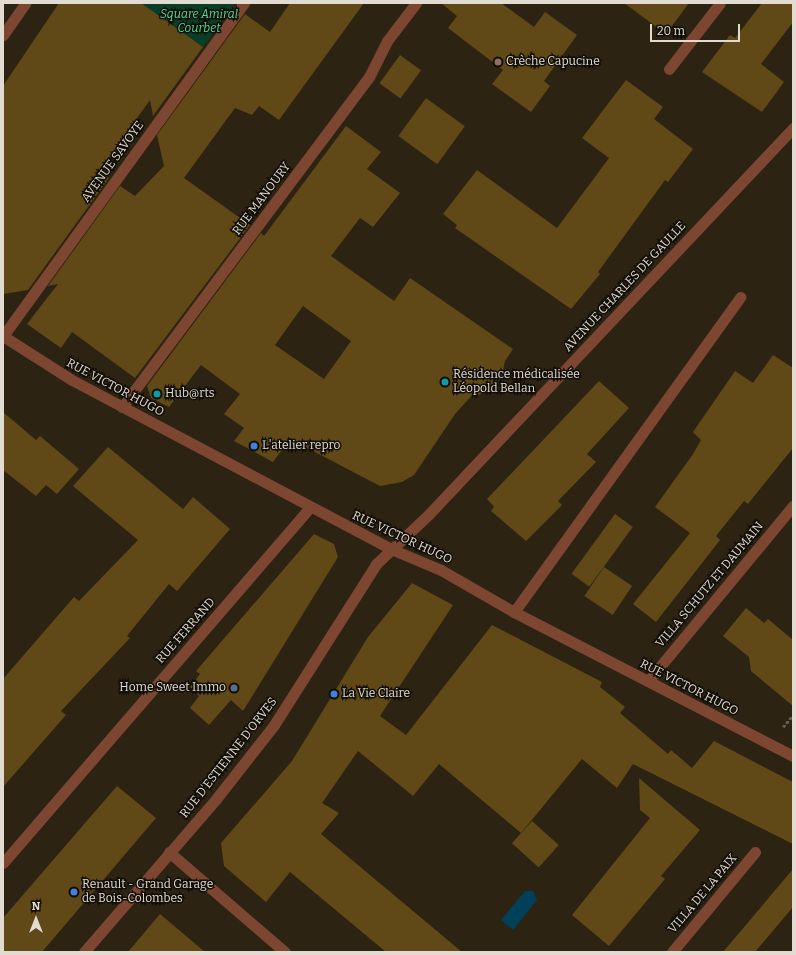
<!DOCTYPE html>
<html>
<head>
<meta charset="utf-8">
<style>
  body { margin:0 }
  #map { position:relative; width:796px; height:955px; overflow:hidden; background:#2c2313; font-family:Bitter,serif }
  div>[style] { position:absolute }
  .green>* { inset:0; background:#083e28 }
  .water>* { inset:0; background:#01405a }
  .building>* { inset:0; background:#604817; transform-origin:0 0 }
  .path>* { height:2.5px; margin-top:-1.25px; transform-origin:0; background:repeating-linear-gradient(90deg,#655d4f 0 3px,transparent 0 5px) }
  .service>* { height:11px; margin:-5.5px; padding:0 5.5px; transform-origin:5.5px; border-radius:5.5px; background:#7c4630 }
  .minor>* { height:11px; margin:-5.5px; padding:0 5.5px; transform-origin:5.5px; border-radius:5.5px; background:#7c4630 }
  .tertiary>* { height:11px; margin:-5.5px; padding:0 5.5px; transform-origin:5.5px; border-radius:5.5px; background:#7c4630 }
  .dots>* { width:11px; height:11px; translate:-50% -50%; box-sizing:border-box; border:2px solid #110d07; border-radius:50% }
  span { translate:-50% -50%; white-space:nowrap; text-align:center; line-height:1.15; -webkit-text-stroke:3px #110d07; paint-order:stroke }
  .park-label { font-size:12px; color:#52dea1; font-style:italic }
  .poi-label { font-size:12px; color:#e1dbd1 }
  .left { translate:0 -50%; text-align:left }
  .right { translate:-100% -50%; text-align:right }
  .street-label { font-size:12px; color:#e1dbd1 }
  .frame { position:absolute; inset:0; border:4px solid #e1dbd1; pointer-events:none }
  .north { position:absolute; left:16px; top:899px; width:40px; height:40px; -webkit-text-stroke:3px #110d07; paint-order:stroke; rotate:0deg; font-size:11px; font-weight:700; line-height:16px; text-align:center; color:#e1dbd1 }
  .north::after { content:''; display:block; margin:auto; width:14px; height:18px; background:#e1dbd1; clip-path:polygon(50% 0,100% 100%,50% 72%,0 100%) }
  .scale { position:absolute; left:650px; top:24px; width:90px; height:18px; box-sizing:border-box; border:2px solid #e1dbd1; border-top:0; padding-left:5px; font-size:12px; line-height:14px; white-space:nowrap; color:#e1dbd1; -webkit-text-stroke:3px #110d07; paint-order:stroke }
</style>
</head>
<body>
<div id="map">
  <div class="green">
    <i style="clip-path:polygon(138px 3px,235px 3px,203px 47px)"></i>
  </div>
  <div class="water">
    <i style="clip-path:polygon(525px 891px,533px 891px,537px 900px,513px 930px,501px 920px)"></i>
  </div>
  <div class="building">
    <i style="clip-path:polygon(59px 3px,141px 3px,203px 47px,153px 116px,150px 100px,99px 171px,109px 178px,28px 290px,3px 294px,3px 86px)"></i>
    <i style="clip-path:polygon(290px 3px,364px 3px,279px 120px,259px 106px,252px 115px,235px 108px,184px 178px,250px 225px,135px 378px,72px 332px,61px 348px,27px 324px,58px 284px,48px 286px,120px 186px,135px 196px,164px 166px,157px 135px,245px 14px,270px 32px)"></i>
    <i style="clip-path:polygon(441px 3px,501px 3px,534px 27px,545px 12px,577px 35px,544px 81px,550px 86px,531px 112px,492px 84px,503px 70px,448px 28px,457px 16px)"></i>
    <i style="clip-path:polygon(624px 3px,689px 3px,666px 34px)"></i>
    <i style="clip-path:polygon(762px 3px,793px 3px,793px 22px,761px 64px,784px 82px,762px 112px,702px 72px,730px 35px,735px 38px)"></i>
    <i style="left:400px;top:55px;width:26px;height:35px;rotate:36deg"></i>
    <i style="clip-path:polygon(626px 80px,663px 107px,654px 119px,693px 149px,668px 182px,665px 180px,598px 272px,600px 274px,571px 309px,455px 228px,457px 225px,443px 214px,477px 170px,557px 228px,609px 158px,582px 138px)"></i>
    <i style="left:426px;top:98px;width:48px;height:47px;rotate:36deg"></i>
    <i style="clip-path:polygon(evenodd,346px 126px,381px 152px,367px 169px,400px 193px,373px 227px,360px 218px,331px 256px,394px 301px,410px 278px,513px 349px,505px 361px,502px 376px,479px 395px,475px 392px,455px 414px,414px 475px,402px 482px,380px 486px,290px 439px,273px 462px,234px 441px,244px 428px,224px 414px,240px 394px,201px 365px,169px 407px,151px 398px,147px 386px,261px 233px,264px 236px,346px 126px,303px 306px,351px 341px,324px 379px,275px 345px,303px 306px)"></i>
    <i style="clip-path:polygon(773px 355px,793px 368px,793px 448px,748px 504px,744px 501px,716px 536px,720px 540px,656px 622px,633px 604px,690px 533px,655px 507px,693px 454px,701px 440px,693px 432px,735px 371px,753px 383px)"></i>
    <i style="clip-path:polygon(599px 381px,629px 408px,587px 454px,596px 462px,558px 501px,562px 505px,526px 541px,491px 511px,494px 507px,487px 499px)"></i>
    <i style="clip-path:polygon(3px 412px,36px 440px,40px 436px,79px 469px,57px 494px,46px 485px,36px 496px,3px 470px)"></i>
    <i style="clip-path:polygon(108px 447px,183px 509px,193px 497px,230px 529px,177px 591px,169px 584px,127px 636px,130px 638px,61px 711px,66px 715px,3px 787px,3px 679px,74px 597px,79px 601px,138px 540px,73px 486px)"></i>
    <i style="left:615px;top:514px;width:22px;height:74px;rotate:36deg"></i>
    <i style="clip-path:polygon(314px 534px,334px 544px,338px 557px,243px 711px,231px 700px,209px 725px,190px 708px,199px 696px,190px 687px,200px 674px,196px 671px)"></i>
    <i style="left:604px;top:567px;width:34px;height:35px;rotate:34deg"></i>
    <i style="clip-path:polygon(412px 583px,453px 605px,380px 716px,406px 735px,492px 625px,602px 682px,600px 687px,625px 707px,620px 713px,668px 754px,671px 750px,692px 768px,714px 741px,793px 782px,793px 844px,633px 764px,617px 788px,582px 759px,521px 833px,439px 764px,413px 796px,358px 751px,322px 803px,339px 813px,321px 834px,462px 952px,386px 952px,290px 872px,266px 902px,224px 866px,221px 843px,292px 761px,368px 637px)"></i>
    <i style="clip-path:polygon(746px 608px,764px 623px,768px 619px,793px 640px,793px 706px,751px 671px,749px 657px,723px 636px)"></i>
    <i style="clip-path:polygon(639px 778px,700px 830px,661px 876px,665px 879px,609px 946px,572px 915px,650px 818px,640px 810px)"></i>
    <i style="clip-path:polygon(117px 786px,156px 818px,42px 952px,3px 952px,3px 918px)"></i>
    <i style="left:532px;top:821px;width:36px;height:30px;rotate:42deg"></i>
    <i style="clip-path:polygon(793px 869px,793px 907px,755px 952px,723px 952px)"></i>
    <i style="clip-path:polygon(160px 914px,205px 952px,128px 952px)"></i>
  </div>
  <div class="path">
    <i style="left:783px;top:727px;width:16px;rotate:-50deg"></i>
  </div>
  <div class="service">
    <i style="left:669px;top:69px;width:83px;rotate:-52.3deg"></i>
    <i style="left:3px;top:336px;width:411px;rotate:-54.1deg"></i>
    <i style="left:514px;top:612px;width:388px;rotate:-54.3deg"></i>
    <i style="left:672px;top:952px;width:130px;rotate:-50.3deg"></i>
  </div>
  <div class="minor">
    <i style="left:3px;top:35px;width:39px;rotate:-55deg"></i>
    <i style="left:3px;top:336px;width:82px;rotate:32.5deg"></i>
    <i style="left:72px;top:380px;width:361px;rotate:27.9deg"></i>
    <i style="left:391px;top:549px;width:54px;rotate:22.8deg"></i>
    <i style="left:441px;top:570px;width:84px;rotate:29.9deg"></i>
    <i style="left:514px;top:612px;width:314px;rotate:27.3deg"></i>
    <i style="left:122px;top:407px;width:412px;rotate:-53.2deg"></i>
    <i style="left:369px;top:77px;width:40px;rotate:-63.4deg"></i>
    <i style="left:387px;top:41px;width:48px;rotate:-52.7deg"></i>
    <i style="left:648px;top:681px;width:227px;rotate:-50.4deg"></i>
    <i style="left:169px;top:852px;width:153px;rotate:40.8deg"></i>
    <i style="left:3px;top:863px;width:470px;rotate:-49.2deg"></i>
  </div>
  <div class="tertiary">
    <i style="left:84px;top:952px;width:202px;rotate:-49.2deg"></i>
    <i style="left:216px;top:799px;width:94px;rotate:-51.9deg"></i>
    <i style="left:274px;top:725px;width:191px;rotate:-57.6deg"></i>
    <i style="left:376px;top:564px;width:73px;rotate:-43.3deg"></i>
    <i style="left:429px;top:514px;width:531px;rotate:-46.68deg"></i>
  </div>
  <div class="dots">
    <i style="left:498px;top:62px;background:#8d6e63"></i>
    <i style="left:445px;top:382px;background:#0f9aa8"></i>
    <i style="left:157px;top:394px;background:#0f9aa8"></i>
    <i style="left:254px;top:446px;background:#3f7fe0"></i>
    <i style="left:234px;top:688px;background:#5c6f8a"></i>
    <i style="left:334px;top:694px;background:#3f7fe0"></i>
    <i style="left:74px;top:892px;background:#3f7fe0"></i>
  </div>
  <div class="park-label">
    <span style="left:199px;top:22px">Square Amiral<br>Courbet</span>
  </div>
  <div class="poi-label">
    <span class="left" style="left:506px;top:62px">Crèche Capucine</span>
    <span class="left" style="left:453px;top:382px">Résidence médicalisée<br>Léopold Bellan</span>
    <span class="left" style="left:165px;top:394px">Hub@rts</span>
    <span class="left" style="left:262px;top:446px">L'atelier repro</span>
    <span class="right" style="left:226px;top:688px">Home Sweet Immo</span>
    <span class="left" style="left:342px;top:694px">La Vie Claire</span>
    <span class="left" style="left:82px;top:892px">Renault - Grand Garage<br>de Bois-Colombes</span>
  </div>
  <div class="street-label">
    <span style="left:113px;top:162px;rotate:-54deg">AVENUE SAVOYE</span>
    <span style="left:262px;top:199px;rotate:-53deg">RUE MANOURY</span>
    <span style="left:625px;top:287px;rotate:-47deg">AVENUE CHARLES DE GAULLE</span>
    <span style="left:115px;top:388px;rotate:28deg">RUE VICTOR HUGO</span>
    <span style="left:402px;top:538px;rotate:25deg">RUE VICTOR HUGO</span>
    <span style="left:710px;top:585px;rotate:-50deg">VILLA SCHUTZ ET DAUMAIN</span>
    <span style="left:186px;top:631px;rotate:-49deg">RUE FERRAND</span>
    <span style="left:689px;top:688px;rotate:27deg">RUE VICTOR HUGO</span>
    <span style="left:229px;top:758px;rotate:-52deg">RUE D'ESTIENNE D'ORVES</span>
    <span style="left:703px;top:894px;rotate:-50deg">VILLA DE LA PAIX</span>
  </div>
  <div class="frame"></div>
  <div class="north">N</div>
  <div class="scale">20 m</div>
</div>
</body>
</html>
